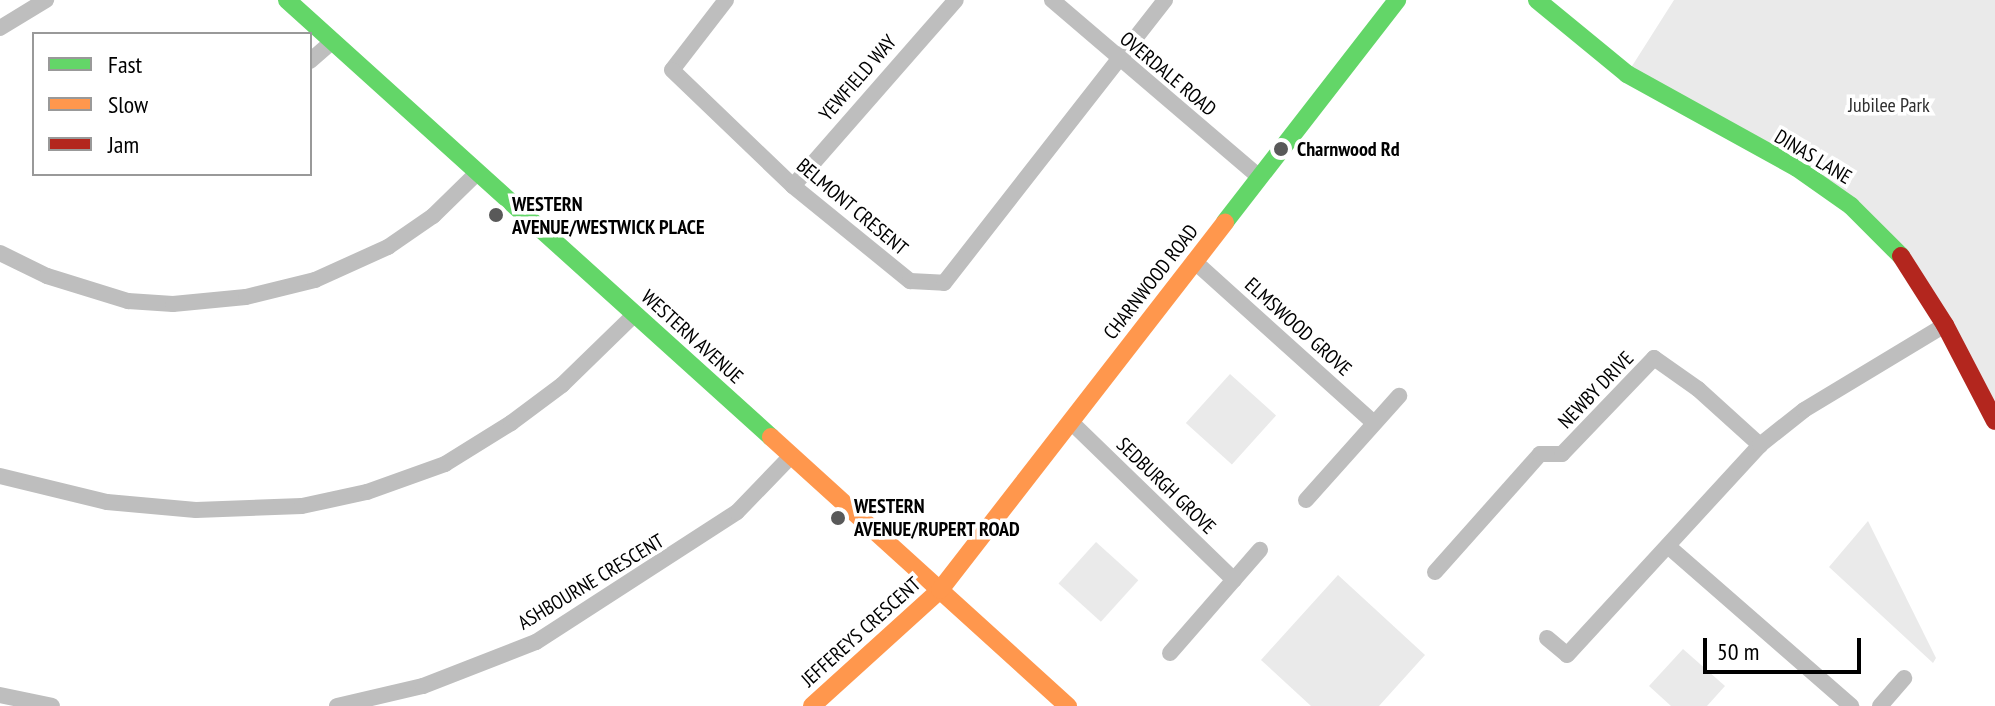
<!DOCTYPE html>
<html>
<head>
<meta charset="utf-8">
<style>
  body { margin:0 }
  #map { position:relative; width:1995px; height:706px; overflow:hidden; background:#fff; font-family:"PT Sans Narrow",sans-serif }
  div>[style] { position:absolute }
  .green>* { inset:0; background:#eaeaea; transform-origin:0 0 }
  .street>* { height:16px; margin:-8px; padding:0 8px; transform-origin:8px; border-radius:8px; background:#bebebe }
  .fast>* { height:18px; margin:-9px; padding:0 9px; transform-origin:9px; border-radius:9px; background:#63d668 }
  .slow>* { height:18px; margin:-9px; padding:0 9px; transform-origin:9px; border-radius:9px; background:#ff974d }
  .jam>* { height:18px; margin:-9px; padding:0 9px; transform-origin:9px; border-radius:9px; background:#b3261e }
  .dots>* { width:22px; height:22px; translate:-50% -50%; box-sizing:border-box; border:4px solid #fff; border-radius:50% }
  span { translate:-50% -50%; white-space:nowrap; text-align:center; line-height:1.15; -webkit-text-stroke:7px #fff; paint-order:stroke }
  .street-label { font-size:20px; color:#000 }
  .park-label { font-size:20px; color:#2f2f2f }
  .poi-label { font-size:20px; color:#000; font-weight:700 }
  .left { translate:0 -50%; text-align:left }
  .legend { position:absolute; left:32px; top:32px; width:280px; height:144px; box-sizing:border-box; background:#fff; border:2px solid #999; margin:0; padding:10px 14px; list-style:none; font-size:24px; color:#000 }
  .legend li { display:flex; align-items:center; gap:16px; height:40px }
  .legend b { width:40px; border:2px solid #999 }
  .scale { position:absolute; left:1703px; top:638px; width:158px; height:36px; box-sizing:border-box; border:4px solid #000; border-top:0; padding-left:10px; font-size:24px; line-height:28px; white-space:nowrap; color:#000; -webkit-text-stroke:6px #fff; paint-order:stroke }
</style>
</head>
<body>
<div id="map">
  <div class="green">
    <i style="clip-path:polygon(1674px 0,1995px 0,1995px 431px,1901px 256px,1851px 206px,1627px 74px)"></i>
    <i style="left:1230px;top:374px;width:62px;height:66px;rotate:42deg"></i>
    <i style="clip-path:polygon(1868px 521px,1936px 658px,1933px 663px,1829px 567px)"></i>
    <i style="left:1096px;top:542px;width:57px;height:56px;rotate:42deg"></i>
    <i style="clip-path:polygon(1338px 575px,1425px 655px,1379px 706px,1311px 706px,1261px 660px)"></i>
    <i style="clip-path:polygon(1683px 649px,1725px 686px,1707px 706px,1671px 706px,1649px 686px)"></i>
  </div>
  <div class="street">
    <i style="left:726px;top:0;width:88px;rotate:127.6deg"></i>
    <i style="left:672px;top:70px;width:168px;rotate:43.8deg"></i>
    <i style="left:793px;top:186px;width:151px;rotate:39.1deg"></i>
    <i style="left:910px;top:281px;width:34px;rotate:3deg"></i>
    <i style="left:944px;top:283px;width:359px;rotate:-52deg"></i>
    <i style="left:1052px;top:0;width:272px;rotate:40.5deg"></i>
    <i style="left:0;top:28px;width:54px;rotate:-31.3deg"></i>
    <i style="left:310px;top:61px;width:30px;rotate:-41deg"></i>
    <i style="left:793px;top:186px;width:247px;rotate:-48.8deg"></i>
    <i style="left:0;top:253px;width:52px;rotate:26.1deg"></i>
    <i style="left:47px;top:276px;width:85px;rotate:17.2deg"></i>
    <i style="left:128px;top:301px;width:45px;rotate:3.8deg"></i>
    <i style="left:173px;top:304px;width:73px;rotate:-5.5deg"></i>
    <i style="left:246px;top:297px;width:71px;rotate:-13.8deg"></i>
    <i style="left:315px;top:280px;width:80px;rotate:-24.3deg"></i>
    <i style="left:388px;top:247px;width:55px;rotate:-34.6deg"></i>
    <i style="left:433px;top:216px;width:63px;rotate:-44.4deg"></i>
    <i style="left:1194px;top:261px;width:242px;rotate:42deg"></i>
    <i style="left:1071px;top:422px;width:227px;rotate:44.1deg"></i>
    <i style="left:0;top:476px;width:110px;rotate:13.7deg"></i>
    <i style="left:107px;top:502px;width:89px;rotate:5.1deg"></i>
    <i style="left:196px;top:510px;width:106px;rotate:-2.2deg"></i>
    <i style="left:302px;top:506px;width:66px;rotate:-12.2deg"></i>
    <i style="left:367px;top:492px;width:83px;rotate:-19.7deg"></i>
    <i style="left:445px;top:464px;width:78px;rotate:-31.8deg"></i>
    <i style="left:511px;top:423px;width:64px;rotate:-36.7deg"></i>
    <i style="left:562px;top:385px;width:102px;rotate:-44.2deg"></i>
    <i style="left:1306px;top:500px;width:140px;rotate:-48.2deg"></i>
    <i style="left:1669px;top:547px;width:242px;rotate:41.1deg"></i>
    <i style="left:1435px;top:572px;width:158px;rotate:-48.3deg"></i>
    <i style="left:1540px;top:454px;width:22px"></i>
    <i style="left:1562px;top:454px;width:133px;rotate:-46.2deg"></i>
    <i style="left:1654px;top:358px;width:54px;rotate:35.2deg"></i>
    <i style="left:1698px;top:389px;width:84px;rotate:42.1deg"></i>
    <i style="left:1547px;top:638px;width:26px;rotate:40deg"></i>
    <i style="left:1567px;top:655px;width:285px;rotate:-47.4deg"></i>
    <i style="left:1760px;top:445px;width:56px;rotate:-38.5deg"></i>
    <i style="left:1804px;top:410px;width:165px;rotate:-31.1deg"></i>
    <i style="left:1170px;top:653px;width:137px;rotate:-48.9deg"></i>
    <i style="left:0;top:695px;width:53px;rotate:11.9deg"></i>
    <i style="left:337px;top:706px;width:88px;rotate:-13.1deg"></i>
    <i style="left:423px;top:686px;width:121px;rotate:-21.3deg"></i>
    <i style="left:536px;top:642px;width:239px;rotate:-32.9deg"></i>
    <i style="left:737px;top:512px;width:78px;rotate:-46deg"></i>
    <i style="left:1880px;top:706px;width:37px;rotate:-49deg"></i>
  </div>
  <div class="fast">
    <i style="left:287px;top:0;width:652px;rotate:42.08deg"></i>
    <i style="left:1537px;top:0;width:117px;rotate:39.4deg"></i>
    <i style="left:1627px;top:74px;width:194px;rotate:28.9deg"></i>
    <i style="left:1797px;top:168px;width:66px;rotate:35.1deg"></i>
    <i style="left:1851px;top:206px;width:71px;rotate:45deg"></i>
    <i style="left:1225px;top:222px;width:281px;rotate:-52.2deg"></i>
  </div>
  <div class="slow">
    <i style="left:771px;top:437px;width:401px;rotate:42.2deg"></i>
    <i style="left:812px;top:706px;width:173px;rotate:-42.2deg"></i>
    <i style="left:940px;top:590px;width:465px;rotate:-52.2deg"></i>
  </div>
  <div class="jam">
    <i style="left:1901px;top:256px;width:82px;rotate:57.5deg"></i>
    <i style="left:1945px;top:325px;width:108px;rotate:62.5deg"></i>
  </div>
  <div class="dots">
    <i style="left:1281px;top:149px;background:#595959"></i>
    <i style="left:496px;top:215px;background:#595959"></i>
    <i style="left:838px;top:518px;background:#595959"></i>
  </div>
  <div class="street-label">
    <span style="left:1168px;top:74px;rotate:40deg">OVERDALE ROAD</span>
    <span style="left:858px;top:78px;rotate:-49deg">YEWFIELD WAY</span>
    <span style="left:1813px;top:157px;rotate:31deg">DINAS LANE</span>
    <span style="left:852px;top:207px;rotate:40deg">BELMONT CRESENT</span>
    <span style="left:1151px;top:282px;rotate:-52deg">CHARNWOOD ROAD</span>
    <span style="left:1298px;top:327px;rotate:42deg">ELMSWOOD GROVE</span>
    <span style="left:692px;top:337px;rotate:42deg">WESTERN AVENUE</span>
    <span style="left:1596px;top:390px;rotate:-46deg">NEWBY DRIVE</span>
    <span style="left:1166px;top:486px;rotate:44deg">SEDBURGH GROVE</span>
    <span style="left:591px;top:582px;rotate:-31deg">ASHBOURNE CRESCENT</span>
    <span style="left:861px;top:632px;rotate:-42deg">JEFFEREYS CRESCENT</span>
  </div>
  <div class="park-label">
    <span style="left:1889px;top:105px">Jubilee Park</span>
  </div>
  <div class="poi-label">
    <span class="left" style="left:1297px;top:149px">Charnwood Rd</span>
    <span class="left" style="left:512px;top:216px">WESTERN<br>AVENUE/WESTWICK PLACE</span>
    <span class="left" style="left:854px;top:518px">WESTERN<br>AVENUE/RUPERT ROAD</span>
  </div>
  <ul class="legend">
  <li><b style="height:10px;background:#63d668"></b>Fast</li>
  <li><b style="height:10px;background:#ff974d"></b>Slow</li>
  <li><b style="height:10px;background:#b3261e"></b>Jam</li>
  </ul>
  <div class="scale">50 m</div>
</div>
</body>
</html>
